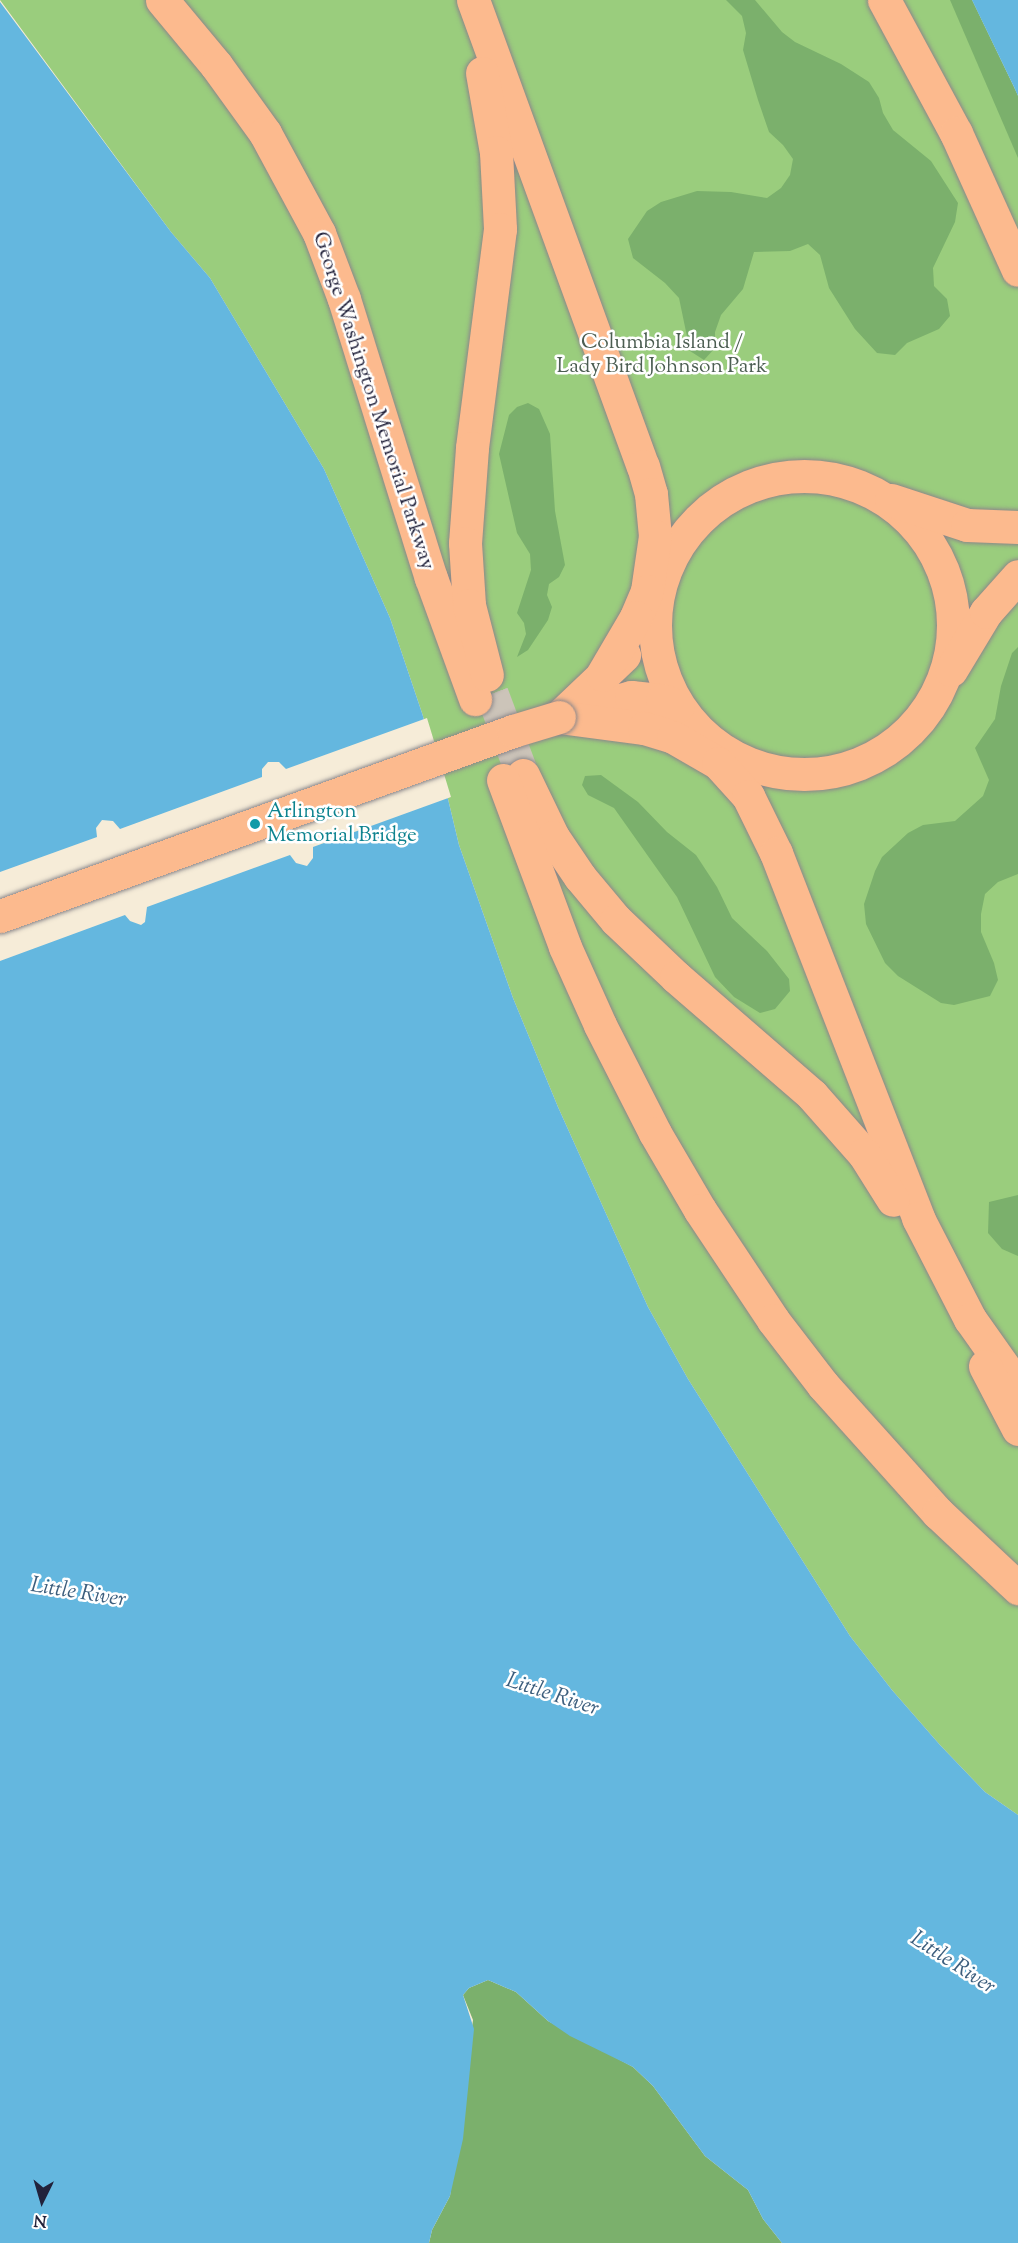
<!DOCTYPE html>
<html>
<head>
<meta charset="utf-8">
<style>
  body { margin:0 }
  #map { position:relative; width:1018px; height:2243px; overflow:hidden; background:#f6ecd8; font-family:"Sorts Mill Goudy",serif }
  div>[style] { position:absolute }
  .green>* { inset:0; background:#9acd7d }
  .forest>* { inset:0; background:#7bb06c }
  .water>* { inset:0; background:#64b7df }
  .pier>* { inset:0; background:#f6ecd8 }
  .highway-tunnel>* { height:33px; margin-top:-16.5px; transform-origin:0; background:repeating-linear-gradient(90deg,#ccc4b9 0 33px,transparent 0 49px) }
  .roads { filter:drop-shadow(0 0 2px #8c878a) drop-shadow(0 0 2px #8c878a) }
  .major>* { height:33px; margin:-16.5px; padding:0 16.5px; transform-origin:16.5px; border-radius:16.5px; background:#fcba8e }
  .major>.ring { margin:-16.5px; padding:0; box-sizing:content-box; background:none; border:33px solid #fcba8e; border-radius:50% }
  .highway>* { height:33px; margin:-16.5px; padding:0 16.5px; transform-origin:16.5px; border-radius:16.5px; background:#fcba8e }
  .bridges { filter:drop-shadow(0 0 2px #8c878a) drop-shadow(0 0 2px #8c878a) }
  .major-bridge>* { height:33px; margin:-16.5px; padding:0 16.5px; transform-origin:16.5px; border-radius:16.5px; background:#fcba8e }
  .dots>* { width:16px; height:16px; translate:-50% -50%; box-sizing:border-box; border:3px solid #fff; border-radius:50% }
  span { translate:-50% -50%; white-space:nowrap; text-align:center; line-height:1.15; -webkit-text-stroke:5px #fff; paint-order:stroke }
  .park-label { font-size:21px; color:#4c5e52 }
  .street-label { font-size:21px; color:#22223b }
  .culture-label { font-size:21px; color:#0d838f }
  .left { translate:0 -50%; text-align:left }
  .water-label { font-size:22px; color:#3c5e7d; font-style:italic }
  .north { position:absolute; left:12px; top:2171px; width:60px; height:60px; -webkit-text-stroke:4px #fff; paint-order:stroke; rotate:185deg; font-size:16px; font-weight:700; line-height:24px; text-align:center; color:#22223b }
  .north::after { content:''; display:block; margin:auto; width:21px; height:27px; background:#22223b; clip-path:polygon(50% 0,100% 100%,50% 72%,0 100%) }
</style>
</head>
<body>
<div id="map">
  <div class="green">
    <i style="clip-path:polygon(0 0,972px 0,1018px 96px,1018px 1815px,985px 1792px,940px 1745px,892px 1690px,850px 1636px,688px 1379px,648px 1307px,558px 1107px,513px 998px,459px 845px,448px 799px,422px 713px,390px 618px,324px 469px,210px 278px,171px 232px)"></i>
  </div>
  <div class="forest">
    <i style="clip-path:polygon(726px 0,755px 0,782px 32px,795px 42px,841px 64px,869px 82px,879px 98px,883px 113px,893px 130px,931px 161px,958px 203px,955px 222px,933px 268px,934px 286px,947px 299px,950px 316px,939px 329px,907px 343px,895px 355px,877px 353px,855px 329px,829px 288px,820px 255px,808px 244px,790px 251px,754px 252px,743px 289px,721px 315px,715px 332px,715px 348px,704px 360px,690px 351px,679px 298px,665px 283px,633px 258px,628px 239px,647px 211px,661px 202px,697px 191px,731px 192px,767px 198px,781px 188px,790px 175px,793px 159px,783px 145px,769px 132px,758px 100px,743px 50px,746px 33px,742px 16px)"></i>
    <i style="clip-path:polygon(950px 0,972px 0,1014px 87px,1018px 96px,1018px 158px)"></i>
    <i style="clip-path:polygon(528px 403px,539px 409px,550px 434px,555px 511px,565px 565px,559px 577px,549px 584px,547px 595px,552px 607px,548px 620px,528px 650px,517px 657px,526px 634px,524px 623px,517px 613px,531px 570px,530px 554px,517px 533px,499px 454px,509px 415px,517px 407px)"></i>
    <i style="clip-path:polygon(1018px 647px,1018px 874px,998px 882px,985px 894px,981px 914px,981px 932px,994px 963px,998px 980px,990px 996px,954px 1005px,941px 1003px,898px 976px,885px 963px,866px 924px,864px 904px,875px 871px,882px 857px,908px 833px,923px 825px,955px 821px,983px 796px,989px 780px,975px 748px,995px 719px,1001px 686px,1012px 653px)"></i>
    <i style="clip-path:polygon(601px 775px,638px 802px,667px 832px,696px 855px,717px 887px,732px 918px,767px 951px,789px 979px,790px 991px,775px 1009px,760px 1013px,734px 997px,715px 977px,677px 897px,614px 808px,588px 795px,582px 785px,585px 776px)"></i>
    <i style="clip-path:polygon(1018px 1195px,1018px 1256px,1002px 1249px,988px 1233px,989px 1202px)"></i>
    <i style="clip-path:polygon(488px 1980px,516px 1992px,548px 2021px,633px 2067px,653px 2086px,705px 2156px,748px 2190px,763px 2219px,782px 2243px,429px 2243px,432px 2230px,450px 2196px,473px 2020px,463px 1995px,469px 1988px)"></i>
  </div>
  <div class="water">
    <i style="clip-path:polygon(972px 0,1018px 0,1018px 96px,1014px 87px)"></i>
    <i style="clip-path:polygon(0 2px,171px 232px,210px 278px,324px 469px,390px 618px,422px 713px,448px 799px,459px 845px,513px 998px,558px 1107px,648px 1307px,688px 1379px,850px 1636px,892px 1690px,940px 1745px,985px 1792px,1018px 1815px,1018px 2243px,782px 2243px,763px 2219px,748px 2190px,705px 2156px,653px 2086px,633px 2067px,570px 2036px,548px 2021px,516px 1992px,488px 1980px,469px 1988px,463px 1995px,474px 2029px,463px 2139px,450px 2196px,432px 2230px,429px 2243px,0 2243px)"></i>
  </div>
  <div class="pier">
    <i style="clip-path:polygon(427px 718px,451px 797px,313px 847px,313px 858px,307px 866px,296px 863px,290px 855px,147px 907px,145px 922px,141px 925px,130px 921px,125px 915px,0 961px,0 872px,97px 837px,96px 828px,102px 820px,113px 821px,120px 829px,262px 777px,262px 769px,268px 762px,279px 762px,286px 769px)"></i>
  </div>
  <div class="highway-tunnel">
    <i style="left:492px;top:693px;width:85px;rotate:69.4deg"></i>
  </div>
  <div class="roads">
    <div class="major">
      <i class="ring" style="left:655px;top:476px;width:265px;height:265px"></i>
      <i style="left:891px;top:500px;width:80px;rotate:18.2deg"></i>
      <i style="left:967px;top:525px;width:51px;rotate:2.2deg"></i>
      <i style="left:951px;top:670px;width:68px;rotate:-58.9deg"></i>
      <i style="left:986px;top:612px;width:48px;rotate:-48.4deg"></i>
      <i style="left:564px;top:716px;width:70px;rotate:-15.8deg"></i>
      <i style="left:631px;top:697px;width:31px;rotate:6deg"></i>
      <i style="left:662px;top:700px;width:17px;rotate:21deg"></i>
      <i style="left:559px;top:717px;width:90px;rotate:-43.6deg"></i>
    </div>
    <div class="highway">
      <i style="left:162px;top:0;width:85px;rotate:50.3deg"></i>
      <i style="left:216px;top:65px;width:84px;rotate:54.2deg"></i>
      <i style="left:265px;top:133px;width:114px;rotate:61.6deg"></i>
      <i style="left:319px;top:233px;width:71px;rotate:69.3deg"></i>
      <i style="left:344px;top:299px;width:292px;rotate:72.7deg"></i>
      <i style="left:431px;top:578px;width:129px;rotate:70deg"></i>
      <i style="left:473px;top:0;width:496px;rotate:70deg"></i>
      <i style="left:643px;top:466px;width:29px;rotate:74deg"></i>
      <i style="left:651px;top:494px;width:42px;rotate:84.6deg"></i>
      <i style="left:655px;top:536px;width:56px;rotate:98.3deg"></i>
      <i style="left:647px;top:591px;width:28px;rotate:113deg"></i>
      <i style="left:636px;top:617px;width:67px;rotate:120.4deg"></i>
      <i style="left:884px;top:0;width:151px;rotate:61.6deg"></i>
      <i style="left:956px;top:133px;width:150px;rotate:65.7deg"></i>
      <i style="left:482px;top:73px;width:80px;rotate:80deg"></i>
      <i style="left:496px;top:152px;width:77px;rotate:87deg"></i>
      <i style="left:500px;top:229px;width:221px;rotate:97.3deg"></i>
      <i style="left:472px;top:448px;width:95px;rotate:94.2deg"></i>
      <i style="left:465px;top:543px;width:62px;rotate:86.3deg"></i>
      <i style="left:469px;top:605px;width:72px;rotate:75.6deg"></i>
      <i style="left:559px;top:717px;width:86px;rotate:7.4deg"></i>
      <i style="left:644px;top:728px;width:30px;rotate:17deg"></i>
      <i style="left:673px;top:737px;width:52px;rotate:30deg"></i>
      <i style="left:718px;top:763px;width:45px;rotate:47.7deg"></i>
      <i style="left:748px;top:796px;width:64px;rotate:63.8deg"></i>
      <i style="left:776px;top:853px;width:392px;rotate:68.7deg"></i>
      <i style="left:918px;top:1218px;width:114px;rotate:62.8deg"></i>
      <i style="left:970px;top:1319px;width:83px;rotate:54.8deg"></i>
      <i style="left:523px;top:775px;width:69px;rotate:64.2deg"></i>
      <i style="left:553px;top:837px;width:48px;rotate:56deg"></i>
      <i style="left:580px;top:877px;width:56px;rotate:50.1deg"></i>
      <i style="left:616px;top:920px;width:83px;rotate:43.5deg"></i>
      <i style="left:676px;top:977px;width:180px;rotate:40.9deg"></i>
      <i style="left:812px;top:1095px;width:79px;rotate:48.6deg"></i>
      <i style="left:864px;top:1154px;width:54px;rotate:57.8deg"></i>
      <i style="left:503px;top:780px;width:178px;rotate:69.6deg"></i>
      <i style="left:565px;top:947px;width:85px;rotate:65.8deg"></i>
      <i style="left:600px;top:1025px;width:121px;rotate:63deg"></i>
      <i style="left:655px;top:1133px;width:89px;rotate:59.7deg"></i>
      <i style="left:700px;top:1210px;width:132px;rotate:56.4deg"></i>
      <i style="left:773px;top:1320px;width:82px;rotate:52.4deg"></i>
      <i style="left:823px;top:1385px;width:172px;rotate:48.1deg"></i>
      <i style="left:938px;top:1513px;width:110px;rotate:43.2deg"></i>
      <i style="left:985px;top:1366px;width:71px;rotate:62.4deg"></i>
    </div>
  </div>
  <div class="bridges">
    <div class="major-bridge">
      <i style="left:0;top:916px;width:545px;rotate:-19.83deg"></i>
      <i style="left:513px;top:731px;width:48px;rotate:-16.9deg"></i>
    </div>
  </div>
  <div class="dots">
    <i style="left:255px;top:824px;background:#0f9aa8"></i>
  </div>
  <div class="park-label">
    <span style="left:662px;top:355px">Columbia Island /<br>Lady Bird Johnson Park</span>
  </div>
  <div class="street-label">
    <span style="left:373px;top:401px;rotate:72deg">George Washington Memorial Parkway</span>
  </div>
  <div class="culture-label">
    <span class="left" style="left:267px;top:824px">Arlington<br>Memorial Bridge</span>
  </div>
  <div class="water-label">
    <span style="left:78px;top:1594px;rotate:9deg">Little River</span>
    <span style="left:552px;top:1696px;rotate:18deg">Little River</span>
    <span style="left:952px;top:1964px;rotate:33deg">Little River</span>
  </div>
  <div class="north">N</div>
</div>
</body>
</html>
